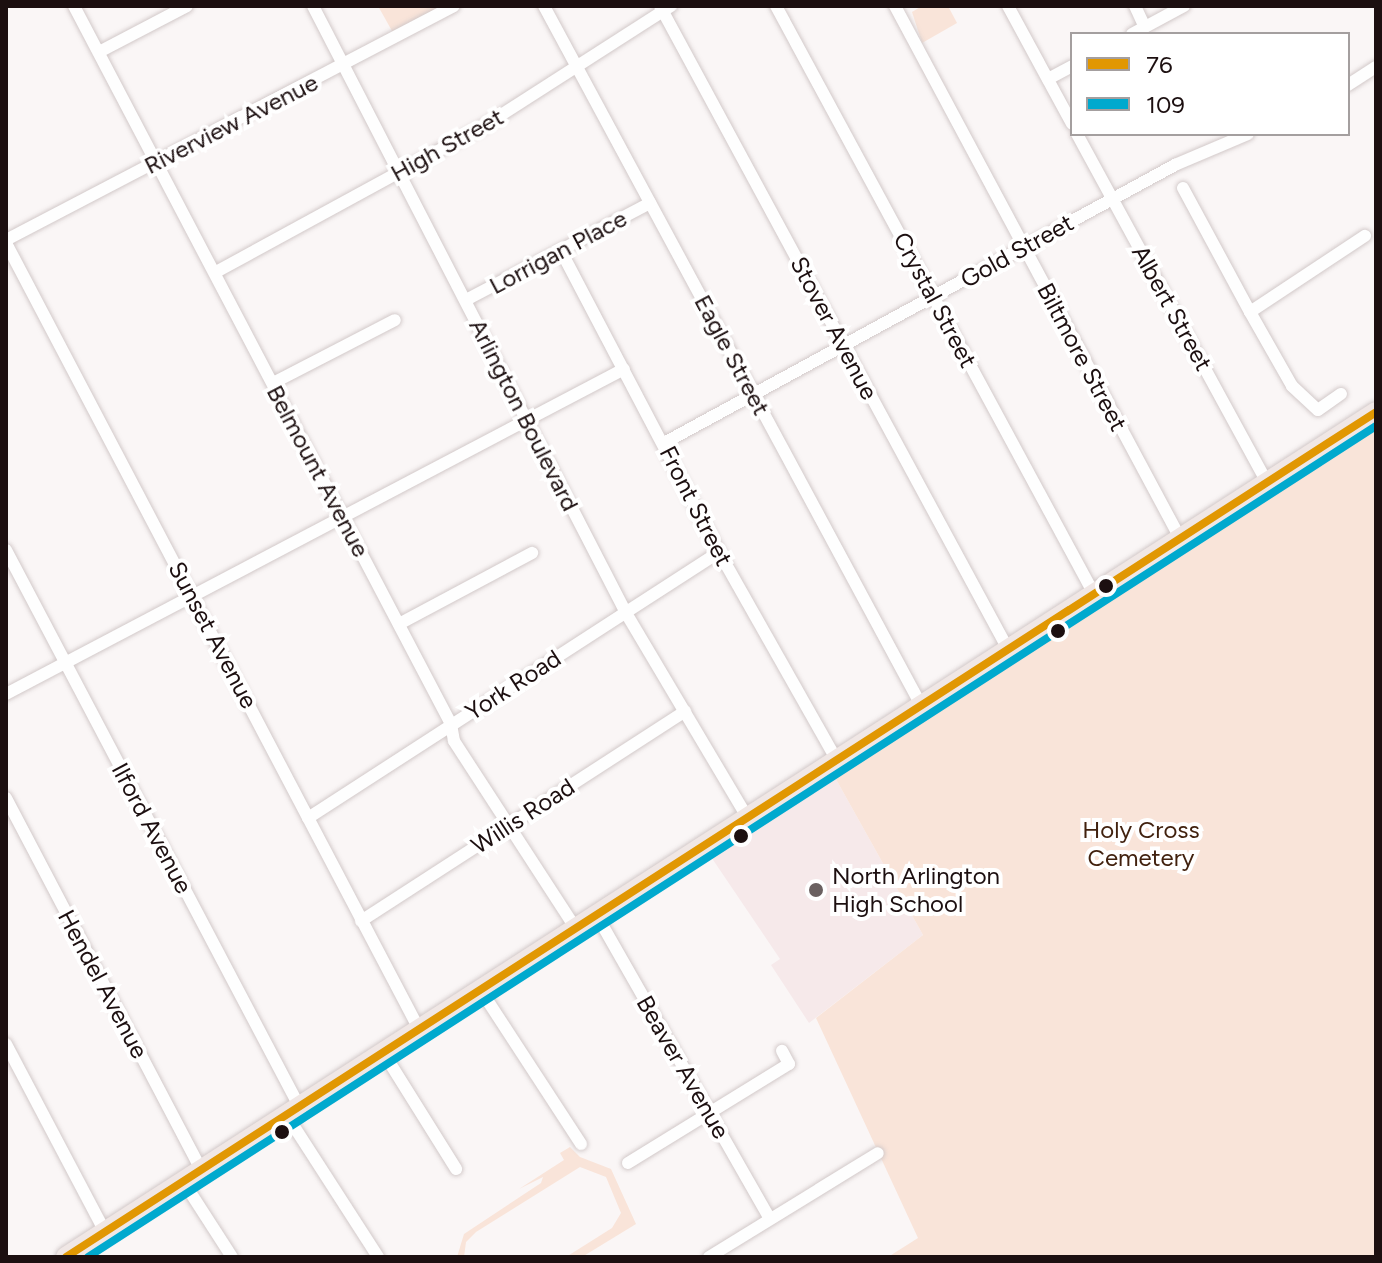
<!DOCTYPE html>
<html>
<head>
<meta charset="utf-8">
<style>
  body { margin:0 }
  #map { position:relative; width:1382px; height:1263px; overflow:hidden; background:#faf6f6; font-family:Figtree,sans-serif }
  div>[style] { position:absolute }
  .built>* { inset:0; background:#f6e9ea }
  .green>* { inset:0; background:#f9e4d9 }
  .roads { filter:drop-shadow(0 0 2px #d2c9c9) drop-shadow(0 0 2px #d2c9c9) }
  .street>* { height:12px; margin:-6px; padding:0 6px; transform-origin:6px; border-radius:6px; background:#fefefe }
  .primary>* { height:20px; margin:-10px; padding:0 10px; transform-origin:10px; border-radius:10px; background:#f0e7e5 }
  .bus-1>* { height:8px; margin:-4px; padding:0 4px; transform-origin:4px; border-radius:4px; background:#e19702 }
  .bus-2>* { height:8px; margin:-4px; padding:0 4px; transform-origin:4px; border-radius:4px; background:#00a9ce }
  .dots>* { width:22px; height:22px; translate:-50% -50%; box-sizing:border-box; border:4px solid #fff; border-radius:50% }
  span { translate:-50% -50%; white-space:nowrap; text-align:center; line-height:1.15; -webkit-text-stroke:8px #fff; paint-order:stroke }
  .street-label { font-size:24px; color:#1c0f10 }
  .park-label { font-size:24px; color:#41210e }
  .poi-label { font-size:24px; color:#1c0f10 }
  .left { translate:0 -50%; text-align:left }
  .frame { position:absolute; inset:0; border:8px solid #1c0f10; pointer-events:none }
  .legend { position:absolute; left:1070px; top:32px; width:280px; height:104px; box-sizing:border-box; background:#fff; border:2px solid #a49f9f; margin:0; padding:10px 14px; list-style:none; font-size:24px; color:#1c0f10 }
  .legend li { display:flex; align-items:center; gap:16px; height:40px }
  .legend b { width:40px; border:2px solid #a49f9f }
</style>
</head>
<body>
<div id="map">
  <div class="built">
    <i style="clip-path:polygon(828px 765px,923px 935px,809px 1023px,771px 965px,780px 959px,703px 845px)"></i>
  </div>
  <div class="green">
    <i style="clip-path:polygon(378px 6px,454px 6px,396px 38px)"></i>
    <i style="clip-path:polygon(922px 6px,948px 6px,957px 23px,922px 43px,912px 12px)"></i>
    <i style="clip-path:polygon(1376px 412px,1376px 1257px,888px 1257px,918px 1238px,816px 1018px,923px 935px,828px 765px)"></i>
    <i style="clip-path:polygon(570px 1147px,580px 1157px,611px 1169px,636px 1224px,582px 1257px,566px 1257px,612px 1228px,621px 1213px,606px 1177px,580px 1167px,476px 1232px,466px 1242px,464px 1257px,457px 1257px,464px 1234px,541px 1183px,543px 1177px,519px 1189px,564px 1160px,560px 1153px)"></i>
  </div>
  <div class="roads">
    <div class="street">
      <i style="left:74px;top:6px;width:811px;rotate:62.3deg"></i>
      <i style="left:451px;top:724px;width:17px;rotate:80deg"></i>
      <i style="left:454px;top:741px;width:222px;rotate:57deg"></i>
      <i style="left:313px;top:6px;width:683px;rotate:62.72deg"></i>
      <i style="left:626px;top:613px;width:237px;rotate:59.3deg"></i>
      <i style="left:544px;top:6px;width:794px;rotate:61.66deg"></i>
      <i style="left:660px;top:6px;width:731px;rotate:61.58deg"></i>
      <i style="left:776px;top:6px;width:668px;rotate:61.59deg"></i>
      <i style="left:895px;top:6px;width:604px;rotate:61.82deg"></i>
      <i style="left:1008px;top:6px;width:134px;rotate:61.5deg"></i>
      <i style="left:1135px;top:6px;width:23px;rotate:65deg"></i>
      <i style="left:1132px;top:34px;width:59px;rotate:-28.3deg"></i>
      <i style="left:99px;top:52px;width:99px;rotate:-27.6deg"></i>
      <i style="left:1048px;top:79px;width:27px;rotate:-28deg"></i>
      <i style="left:1348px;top:85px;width:33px;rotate:-33deg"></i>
      <i style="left:1077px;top:134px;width:396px;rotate:61.4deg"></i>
      <i style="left:1183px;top:188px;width:141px;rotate:61.6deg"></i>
      <i style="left:1250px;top:312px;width:138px;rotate:-33.5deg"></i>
      <i style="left:6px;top:240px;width:505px;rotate:-27.58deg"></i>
      <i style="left:6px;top:243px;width:888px;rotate:62.28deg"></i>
      <i style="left:561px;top:251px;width:340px;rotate:62.3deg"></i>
      <i style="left:719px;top:552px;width:238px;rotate:60.5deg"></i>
      <i style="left:216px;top:272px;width:309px;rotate:-28.6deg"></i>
      <i style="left:487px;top:124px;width:219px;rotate:-32.7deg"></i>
      <i style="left:466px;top:300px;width:208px;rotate:-27.8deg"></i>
      <i style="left:1250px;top:312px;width:85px;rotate:60.4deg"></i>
      <i style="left:1292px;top:386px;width:35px;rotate:43deg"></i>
      <i style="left:1318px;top:410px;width:28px;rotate:-35deg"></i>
      <i style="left:273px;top:383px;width:137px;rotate:-27.3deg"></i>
      <i style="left:664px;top:443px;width:582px;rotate:-28.55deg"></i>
      <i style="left:1175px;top:165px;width:79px;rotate:-23deg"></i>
      <i style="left:6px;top:550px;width:628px;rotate:62.21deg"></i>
      <i style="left:399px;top:624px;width:151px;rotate:-28.1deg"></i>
      <i style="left:6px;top:694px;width:698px;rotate:-27.74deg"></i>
      <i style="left:6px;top:798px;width:420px;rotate:62.3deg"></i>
      <i style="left:308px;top:818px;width:490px;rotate:-32.9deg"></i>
      <i style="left:596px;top:914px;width:351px;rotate:60.3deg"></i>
      <i style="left:361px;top:921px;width:386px;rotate:-32.9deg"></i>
      <i style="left:480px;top:989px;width:185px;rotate:56.9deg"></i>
      <i style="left:6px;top:1044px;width:212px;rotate:62.2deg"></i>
      <i style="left:383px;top:1052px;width:138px;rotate:58deg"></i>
      <i style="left:286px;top:1114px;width:170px;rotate:57.2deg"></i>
      <i style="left:628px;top:1163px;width:189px;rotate:-31.6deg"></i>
      <i style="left:789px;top:1064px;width:15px;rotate:-118deg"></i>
      <i style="left:183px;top:1181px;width:90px;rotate:57.2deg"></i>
      <i style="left:709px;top:1257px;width:198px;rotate:-31.6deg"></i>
    </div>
    <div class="primary">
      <i style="left:66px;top:1257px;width:1559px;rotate:-32.82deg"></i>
    </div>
  </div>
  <div class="bus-1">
    <i style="left:66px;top:1257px;width:1559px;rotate:-32.82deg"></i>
  </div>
  <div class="bus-2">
    <i style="left:88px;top:1257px;width:1533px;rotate:-32.83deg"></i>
  </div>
  <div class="dots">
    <i style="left:1106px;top:586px;background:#1c0f10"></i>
    <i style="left:1058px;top:631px;background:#1c0f10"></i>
    <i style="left:741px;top:836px;background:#1c0f10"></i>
    <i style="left:816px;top:890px;background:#6a6060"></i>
    <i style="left:282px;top:1132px;background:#1c0f10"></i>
  </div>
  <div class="street-label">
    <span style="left:231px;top:124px;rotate:-27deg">Riverview Avenue</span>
    <span style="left:447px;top:145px;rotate:-29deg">High Street</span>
    <span style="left:1017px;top:251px;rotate:-29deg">Gold Street</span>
    <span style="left:558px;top:252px;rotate:-28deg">Lorrigan Place</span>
    <span style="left:935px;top:300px;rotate:62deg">Crystal Street</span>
    <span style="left:1172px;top:308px;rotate:61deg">Albert Street</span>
    <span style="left:834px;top:328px;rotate:62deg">Stover Avenue</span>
    <span style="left:732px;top:355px;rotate:62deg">Eagle Street</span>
    <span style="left:1082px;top:357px;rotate:62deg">Biltmore Street</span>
    <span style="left:524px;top:415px;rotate:63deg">Arlington Boulevard</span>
    <span style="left:318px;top:471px;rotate:62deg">Belmount Avenue</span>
    <span style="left:696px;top:506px;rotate:63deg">Front Street</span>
    <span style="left:213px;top:635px;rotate:62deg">Sunset Avenue</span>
    <span style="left:513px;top:685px;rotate:-33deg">York Road</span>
    <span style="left:523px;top:816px;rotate:-33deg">Willis Road</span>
    <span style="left:152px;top:828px;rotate:62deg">Ilford Avenue</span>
    <span style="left:103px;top:984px;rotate:62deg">Hendel Avenue</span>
    <span style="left:683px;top:1067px;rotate:60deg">Beaver Avenue</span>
  </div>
  <div class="park-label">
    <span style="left:1141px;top:844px">Holy Cross<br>Cemetery</span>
  </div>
  <div class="poi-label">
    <span class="left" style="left:832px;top:890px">North Arlington<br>High School</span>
  </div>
  <div class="frame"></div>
  <ul class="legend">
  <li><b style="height:10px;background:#e19702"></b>76</li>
  <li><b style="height:10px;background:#00a9ce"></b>109</li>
  </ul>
</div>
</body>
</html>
